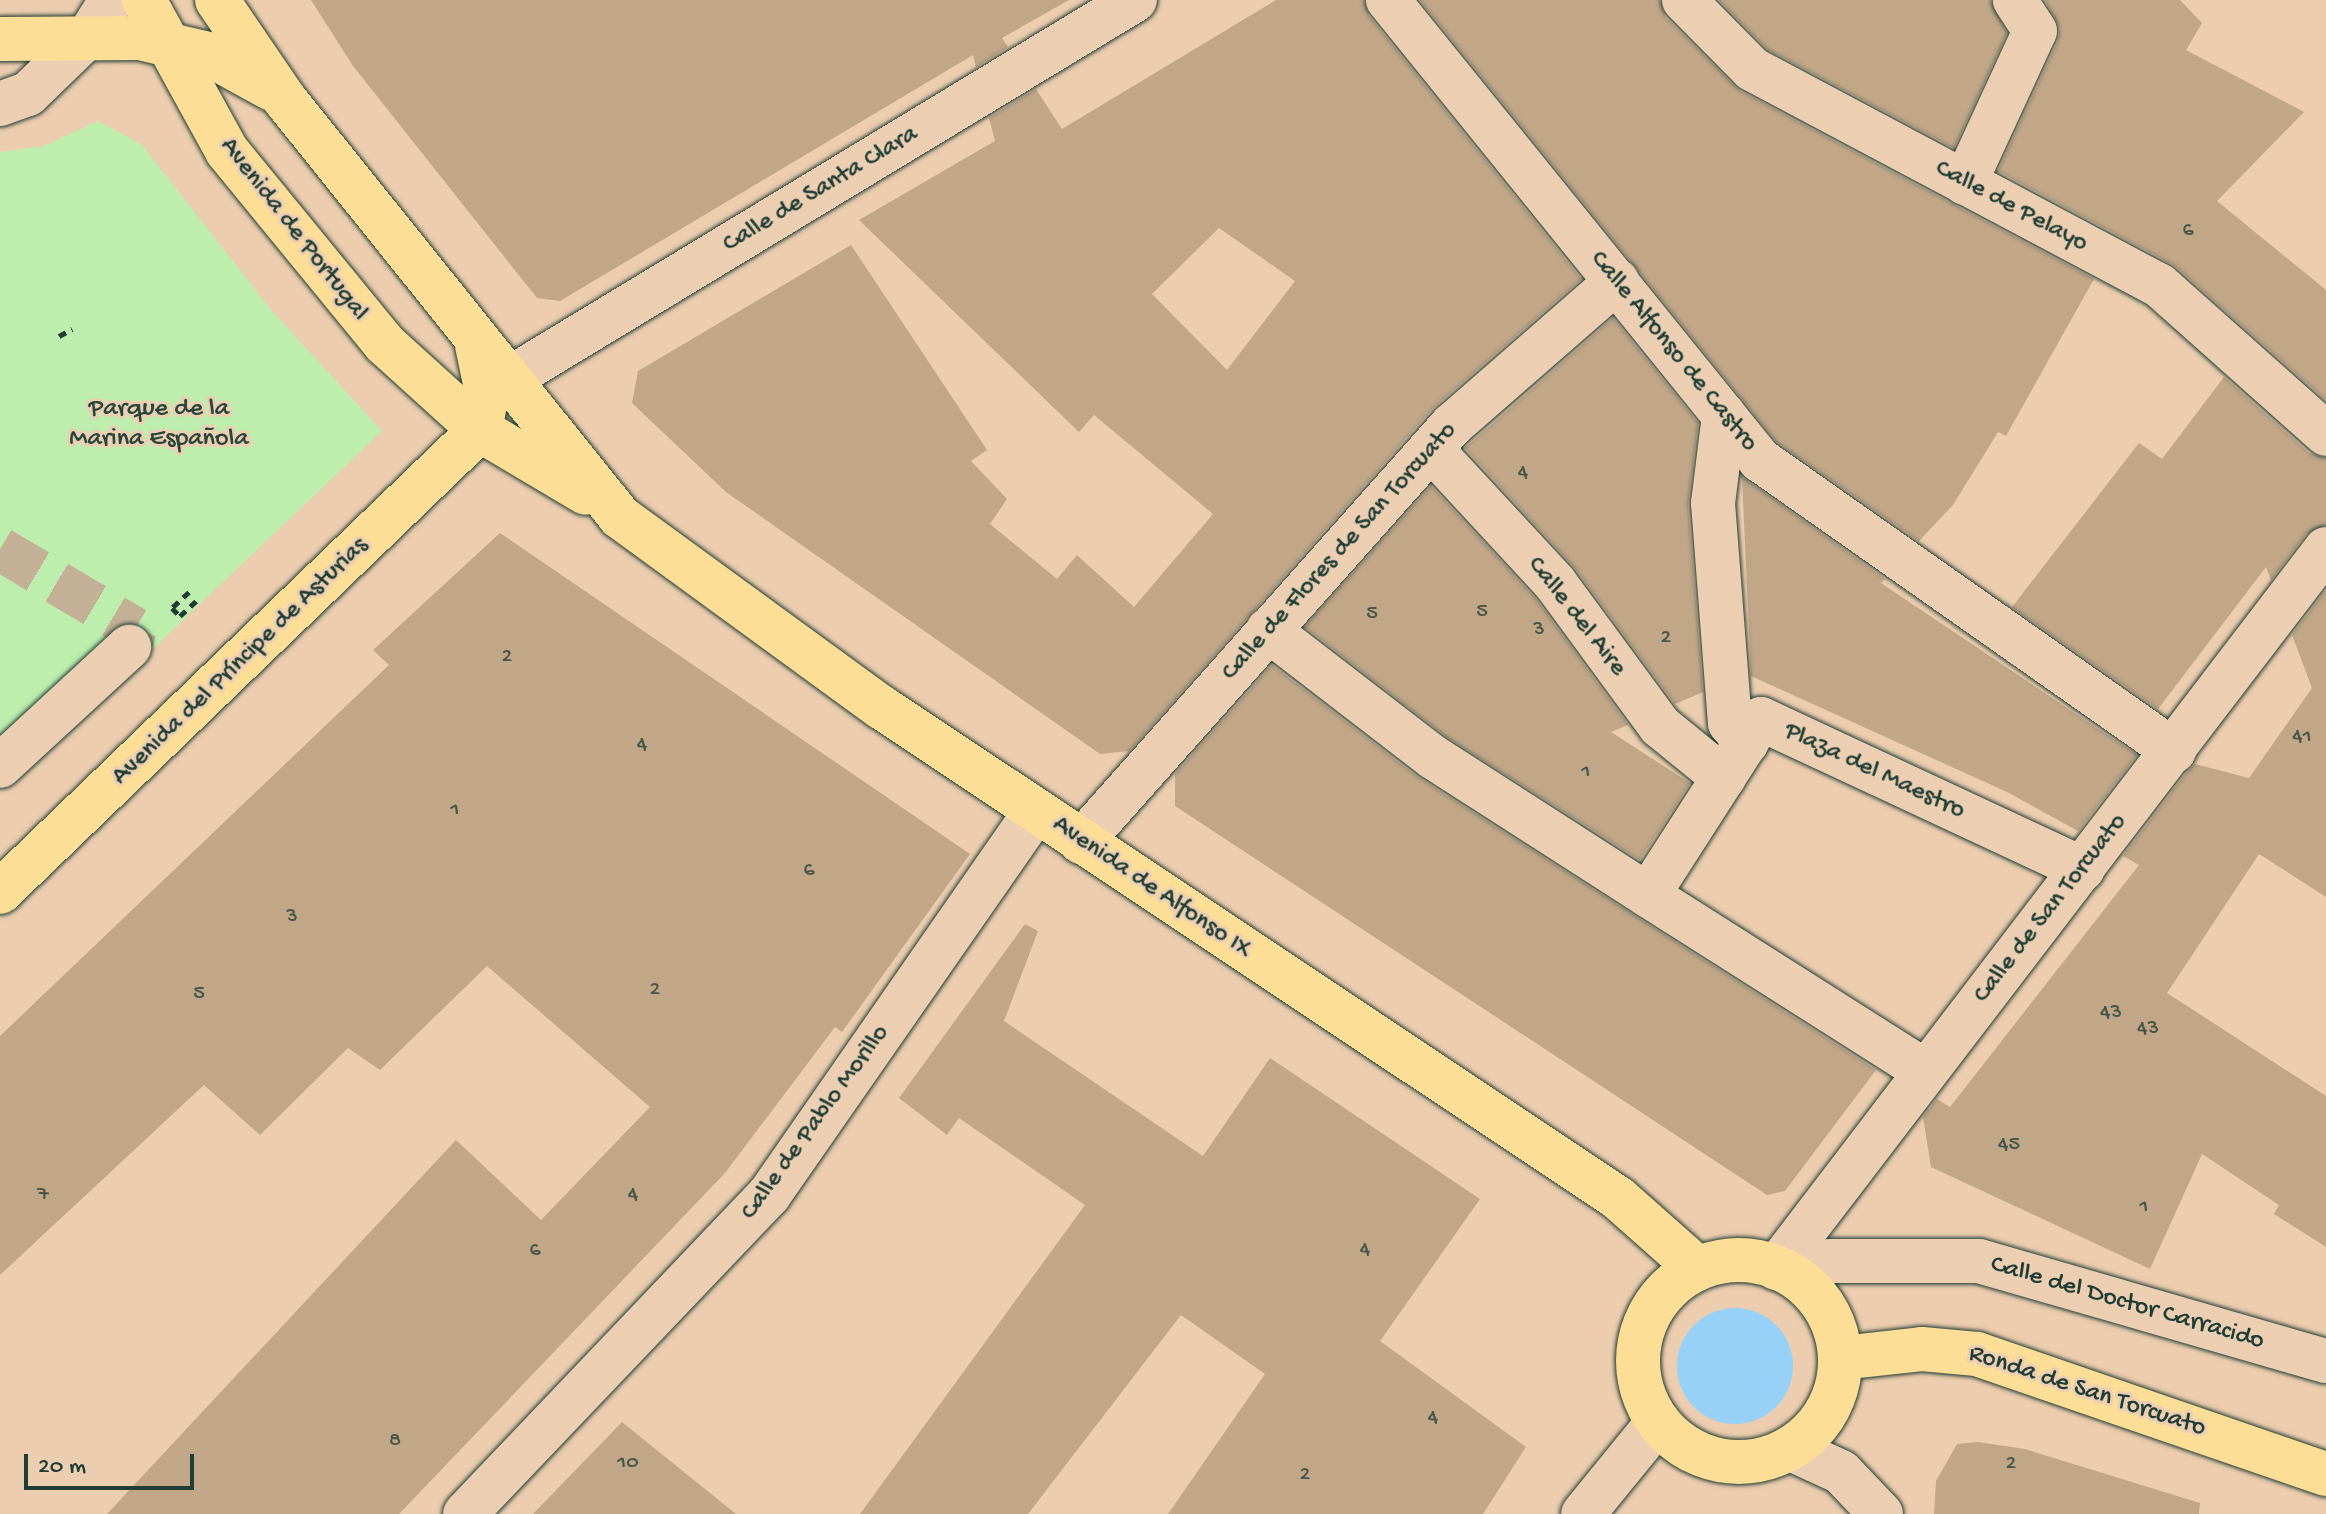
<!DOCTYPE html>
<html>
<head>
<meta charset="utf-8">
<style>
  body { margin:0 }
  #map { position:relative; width:2326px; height:1514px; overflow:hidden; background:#edcdaf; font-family:"Gochi Hand",sans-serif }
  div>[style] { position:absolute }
  .green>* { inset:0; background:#bdeeae }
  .water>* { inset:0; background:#97d1f7 }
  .round { border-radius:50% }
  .building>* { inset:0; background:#c2a688 }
  .minor-tunnel>* { height:44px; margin-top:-22px; transform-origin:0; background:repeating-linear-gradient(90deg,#c4b096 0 44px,transparent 0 66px) }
  .path>* { height:5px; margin-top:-2.5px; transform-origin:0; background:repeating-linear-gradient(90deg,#1f3d34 0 8px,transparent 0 14px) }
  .roads { filter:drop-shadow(0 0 2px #1f3d34) drop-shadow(0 0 2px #1f3d34) }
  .minor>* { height:44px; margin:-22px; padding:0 22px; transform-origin:22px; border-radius:22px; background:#eccfb3 }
  .major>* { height:44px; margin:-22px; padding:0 22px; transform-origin:22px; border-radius:22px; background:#fdde96 }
  .major>.ring { margin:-22px; padding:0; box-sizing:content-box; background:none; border:44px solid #fdde96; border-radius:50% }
  span { translate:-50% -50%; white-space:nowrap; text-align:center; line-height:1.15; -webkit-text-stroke:6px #eccfb3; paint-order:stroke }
  .number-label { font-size:22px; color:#485749 }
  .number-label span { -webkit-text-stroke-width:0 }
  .street-label { font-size:26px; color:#1f3d34 }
  .park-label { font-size:26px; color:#27463a }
  .scale { position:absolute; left:24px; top:1454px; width:170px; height:36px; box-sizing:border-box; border:4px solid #1f3d34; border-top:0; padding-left:10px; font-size:24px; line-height:28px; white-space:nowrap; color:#1f3d34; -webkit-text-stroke:6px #eccfb3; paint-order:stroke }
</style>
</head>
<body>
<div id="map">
  <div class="green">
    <i style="clip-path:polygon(98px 121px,141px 144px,272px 311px,382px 431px,141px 660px,0 744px,0 152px,44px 146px)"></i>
  </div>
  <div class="water">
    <i class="round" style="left:1677px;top:1308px;width:116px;height:116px"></i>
  </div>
  <div class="building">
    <i style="clip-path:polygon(311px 0,1069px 0,1002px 38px,1008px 47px,976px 67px,973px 55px,560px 301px,537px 298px,353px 66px)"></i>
    <i style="clip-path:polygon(evenodd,1276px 0,1364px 0,1369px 16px,1581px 279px,1433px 408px,1129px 751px,1100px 754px,726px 492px,632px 403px,638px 371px,851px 245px,987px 450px,971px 461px,1007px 499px,990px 524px,1057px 579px,1077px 555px,1134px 607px,1213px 514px,1094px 415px,1079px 432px,859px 220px,995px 141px,989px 118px,1036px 89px,1062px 129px,1276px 0,1219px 228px,1295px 281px,1227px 370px,1152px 294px,1219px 228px)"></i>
    <i style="clip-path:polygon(1420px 0,1660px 0,1666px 18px,1740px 91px,2094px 279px,2006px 436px,1998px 432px,1953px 505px,1919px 541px,1777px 442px)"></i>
    <i style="clip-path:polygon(1719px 0,1990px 0,2007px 33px,1954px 148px,1767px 49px)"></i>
    <i style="clip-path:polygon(2045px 0,2180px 0,2202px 23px,2186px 50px,2304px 112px,2217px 201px,2326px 290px,2326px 400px,2174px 265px,1998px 171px,2058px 41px,2060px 28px)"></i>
    <i style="clip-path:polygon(1613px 318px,1698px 423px,1688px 505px,1703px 692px,1675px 704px,1575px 568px,1465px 448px)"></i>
    <i style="clip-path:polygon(2224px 377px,2309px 453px,2326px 458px,2326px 525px,2306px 534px,2271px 580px,2266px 567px,2158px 709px,2012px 607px,2139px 443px,2162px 459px)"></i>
    <i style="clip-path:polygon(1742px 477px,1885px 579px,1881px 583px,2137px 755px,2078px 831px,2007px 792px,1751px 676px)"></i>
    <i style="clip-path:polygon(1431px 486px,1536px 599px,1628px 725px,1611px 732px,1690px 783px,1640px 860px,1447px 737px,1305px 627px)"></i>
    <i style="clip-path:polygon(500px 533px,970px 854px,842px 1032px,835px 1027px,725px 1173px,399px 1514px,107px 1514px,456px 1140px,541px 1220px,650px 1107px,487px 966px,380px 1070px,348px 1048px,260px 1135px,204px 1085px,0 1275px,0 1036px,389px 665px,373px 650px)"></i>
    <i style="clip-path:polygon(2326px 590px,2326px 897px,2259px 854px,2167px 993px,2326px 1096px,2326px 1247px,2274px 1214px,2279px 1205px,2202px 1154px,2150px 1269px,1931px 1167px,1923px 1117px,1937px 1099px,1950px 1107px,2139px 865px,2123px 856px,2187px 772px,2195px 764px,2249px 778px,2312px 688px,2292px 635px)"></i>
    <i style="clip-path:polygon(1272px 665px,1419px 778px,1876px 1070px,1785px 1191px,1767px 1195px,1175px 806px,1175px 774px)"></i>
    <i style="clip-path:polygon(1025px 924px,1038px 931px,1004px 1021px,1203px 1156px,1270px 1058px,1480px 1199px,1380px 1341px,1526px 1447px,1483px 1514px,1168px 1514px,1265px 1374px,1181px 1315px,1028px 1514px,860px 1514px,1085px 1205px,959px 1118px,947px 1135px,899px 1098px)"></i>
    <i style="clip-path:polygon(622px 1422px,736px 1514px,533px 1514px)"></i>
    <i style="clip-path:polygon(1978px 1442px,2025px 1449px,2200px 1503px,2199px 1514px,1934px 1514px,1936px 1481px,1957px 1444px)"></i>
  </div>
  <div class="minor-tunnel">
    <i style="left:0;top:549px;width:157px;rotate:30.7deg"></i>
    <i style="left:135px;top:629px;width:19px;rotate:108deg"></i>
  </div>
  <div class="path">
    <i style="left:59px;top:336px;width:15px;rotate:-28deg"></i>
    <i style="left:189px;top:592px;width:23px;rotate:137deg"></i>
    <i style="left:172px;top:608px;width:11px;rotate:45deg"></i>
    <i style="left:180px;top:616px;width:23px;rotate:-43deg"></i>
  </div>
  <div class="roads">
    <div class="minor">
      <i style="left:1388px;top:0;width:592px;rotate:51.04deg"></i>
      <i style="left:1760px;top:460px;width:506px;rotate:35.1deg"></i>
      <i style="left:1684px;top:0;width:97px;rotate:45.4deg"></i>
      <i style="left:1752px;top:69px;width:461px;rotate:28deg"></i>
      <i style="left:2159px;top:285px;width:224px;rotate:41.7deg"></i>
      <i style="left:0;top:104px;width:30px;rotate:-20deg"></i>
      <i style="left:28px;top:94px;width:86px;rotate:-44.1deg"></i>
      <i style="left:90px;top:34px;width:40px;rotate:-58deg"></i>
      <i style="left:1965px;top:183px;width:167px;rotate:-65.3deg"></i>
      <i style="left:2035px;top:31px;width:37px;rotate:-123deg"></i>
      <i style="left:507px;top:380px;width:734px;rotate:-31.18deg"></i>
      <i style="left:1724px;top:415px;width:89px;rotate:97.1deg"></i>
      <i style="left:1713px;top:503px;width:221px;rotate:85.6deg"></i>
      <i style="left:1730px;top:723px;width:26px;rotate:51deg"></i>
      <i style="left:1432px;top:450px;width:181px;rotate:47.2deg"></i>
      <i style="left:1555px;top:583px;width:177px;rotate:53.7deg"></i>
      <i style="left:1660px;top:726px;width:82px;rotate:39.1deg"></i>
      <i style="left:1268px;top:630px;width:208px;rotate:37.6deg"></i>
      <i style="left:1433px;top:757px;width:255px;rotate:32.7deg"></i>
      <i style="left:0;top:766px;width:176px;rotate:-42.7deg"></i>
      <i style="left:1081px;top:842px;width:558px;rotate:-48.34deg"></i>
      <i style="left:1452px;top:425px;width:219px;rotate:-41.1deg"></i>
      <i style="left:1925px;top:1071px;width:328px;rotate:-147.6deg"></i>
      <i style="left:1648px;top:895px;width:209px;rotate:-57.3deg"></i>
      <i style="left:1761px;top:719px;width:355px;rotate:25deg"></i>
      <i style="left:1776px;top:1268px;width:905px;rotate:-52.59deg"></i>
      <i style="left:1782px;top:1270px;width:50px;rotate:-10.4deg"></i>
      <i style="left:1831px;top:1261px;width:148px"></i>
      <i style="left:1979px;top:1261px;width:361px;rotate:16.1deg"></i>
      <i style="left:1791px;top:1449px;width:55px;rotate:24.7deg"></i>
      <i style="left:1841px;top:1472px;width:58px;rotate:46.4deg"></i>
      <i style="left:465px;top:1514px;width:441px;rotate:-46.4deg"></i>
      <i style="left:769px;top:1195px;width:468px;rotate:-55.2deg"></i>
      <i style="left:1583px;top:1514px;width:119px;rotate:-50.8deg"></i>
    </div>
    <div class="major">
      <i style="left:144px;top:0;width:172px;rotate:61.2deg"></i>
      <i style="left:227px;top:151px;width:249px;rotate:50.7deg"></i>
      <i style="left:385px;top:344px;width:128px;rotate:42.2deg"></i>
      <i style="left:480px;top:430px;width:123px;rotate:30.7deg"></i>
      <i style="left:217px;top:0;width:122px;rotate:55.7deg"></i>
      <i style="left:286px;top:101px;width:533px;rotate:51.24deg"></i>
      <i style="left:620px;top:517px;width:323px;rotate:36.1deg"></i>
      <i style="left:881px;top:707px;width:886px;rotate:33.67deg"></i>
      <i style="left:1618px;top:1198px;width:104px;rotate:41.5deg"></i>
      <i style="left:0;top:39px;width:140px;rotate:-0.4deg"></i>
      <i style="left:140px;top:38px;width:70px;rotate:13.2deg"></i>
      <i style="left:208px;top:54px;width:73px;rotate:28.7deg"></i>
      <i style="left:0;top:892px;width:666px;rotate:-43.91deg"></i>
      <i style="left:480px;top:430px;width:38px;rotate:-79deg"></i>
      <i style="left:487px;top:393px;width:49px;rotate:-101.8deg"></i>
      <i class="ring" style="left:1638px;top:1260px;width:158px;height:158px"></i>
      <i style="left:1841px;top:1358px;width:81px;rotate:-6.3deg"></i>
      <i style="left:1922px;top:1349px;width:55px;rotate:5.2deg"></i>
      <i style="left:1977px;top:1354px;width:369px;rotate:19deg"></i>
    </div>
  </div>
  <div class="number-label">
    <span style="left:2188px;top:232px">6</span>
    <span style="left:1523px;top:474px">4</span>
    <span style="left:1482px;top:613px">5</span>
    <span style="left:1372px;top:615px">5</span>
    <span style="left:1539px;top:631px">3</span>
    <span style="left:1666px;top:639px">2</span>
    <span style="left:507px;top:658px">2</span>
    <span style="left:2302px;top:738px">41</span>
    <span style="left:642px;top:746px">4</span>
    <span style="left:1586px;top:773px">1</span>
    <span style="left:455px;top:811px">1</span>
    <span style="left:809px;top:872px">6</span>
    <span style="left:292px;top:918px">3</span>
    <span style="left:655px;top:991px">2</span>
    <span style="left:199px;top:995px">5</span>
    <span style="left:2111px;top:1014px">43</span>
    <span style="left:2148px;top:1030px">43</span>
    <span style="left:2009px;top:1146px">45</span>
    <span style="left:43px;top:1196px">7</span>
    <span style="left:633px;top:1196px">4</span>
    <span style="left:2144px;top:1208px">1</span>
    <span style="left:1365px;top:1251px">4</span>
    <span style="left:535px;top:1252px">6</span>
    <span style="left:1433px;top:1419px">4</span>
    <span style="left:395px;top:1442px">8</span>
    <span style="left:628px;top:1464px">10</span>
    <span style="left:2011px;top:1465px">2</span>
    <span style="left:1305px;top:1476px">2</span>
  </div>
  <div class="street-label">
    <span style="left:821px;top:190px;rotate:-31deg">Calle de Santa Clara</span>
    <span style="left:2011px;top:207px;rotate:28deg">Calle de Pelayo</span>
    <span style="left:293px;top:230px;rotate:52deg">Avenida de Portugal</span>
    <span style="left:1673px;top:352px;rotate:51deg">Calle Alfonso de Castro</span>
    <span style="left:1340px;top:552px;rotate:-48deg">Calle de Flores de San Torcuato</span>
    <span style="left:1576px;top:617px;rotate:52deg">Calle del Aire</span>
    <span style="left:241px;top:662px;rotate:-44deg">Avenida del Príncipe de Asturias</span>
    <span style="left:1874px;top:772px;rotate:25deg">Plaza del Maestro</span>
    <span style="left:1151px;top:888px;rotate:34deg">Avenida de Alfonso IX</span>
    <span style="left:2051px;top:909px;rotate:-52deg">Calle de San Torcuato</span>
    <span style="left:816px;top:1123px;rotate:-54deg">Calle de Pablo Morillo</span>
    <span style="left:2127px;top:1304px;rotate:16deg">Calle del Doctor Carracido</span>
    <span style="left:2087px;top:1392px;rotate:18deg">Ronda de San Torcuato</span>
  </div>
  <div class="park-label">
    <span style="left:159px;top:425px">Parque de la<br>Marina Española</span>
  </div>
  <div class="scale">20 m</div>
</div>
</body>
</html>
